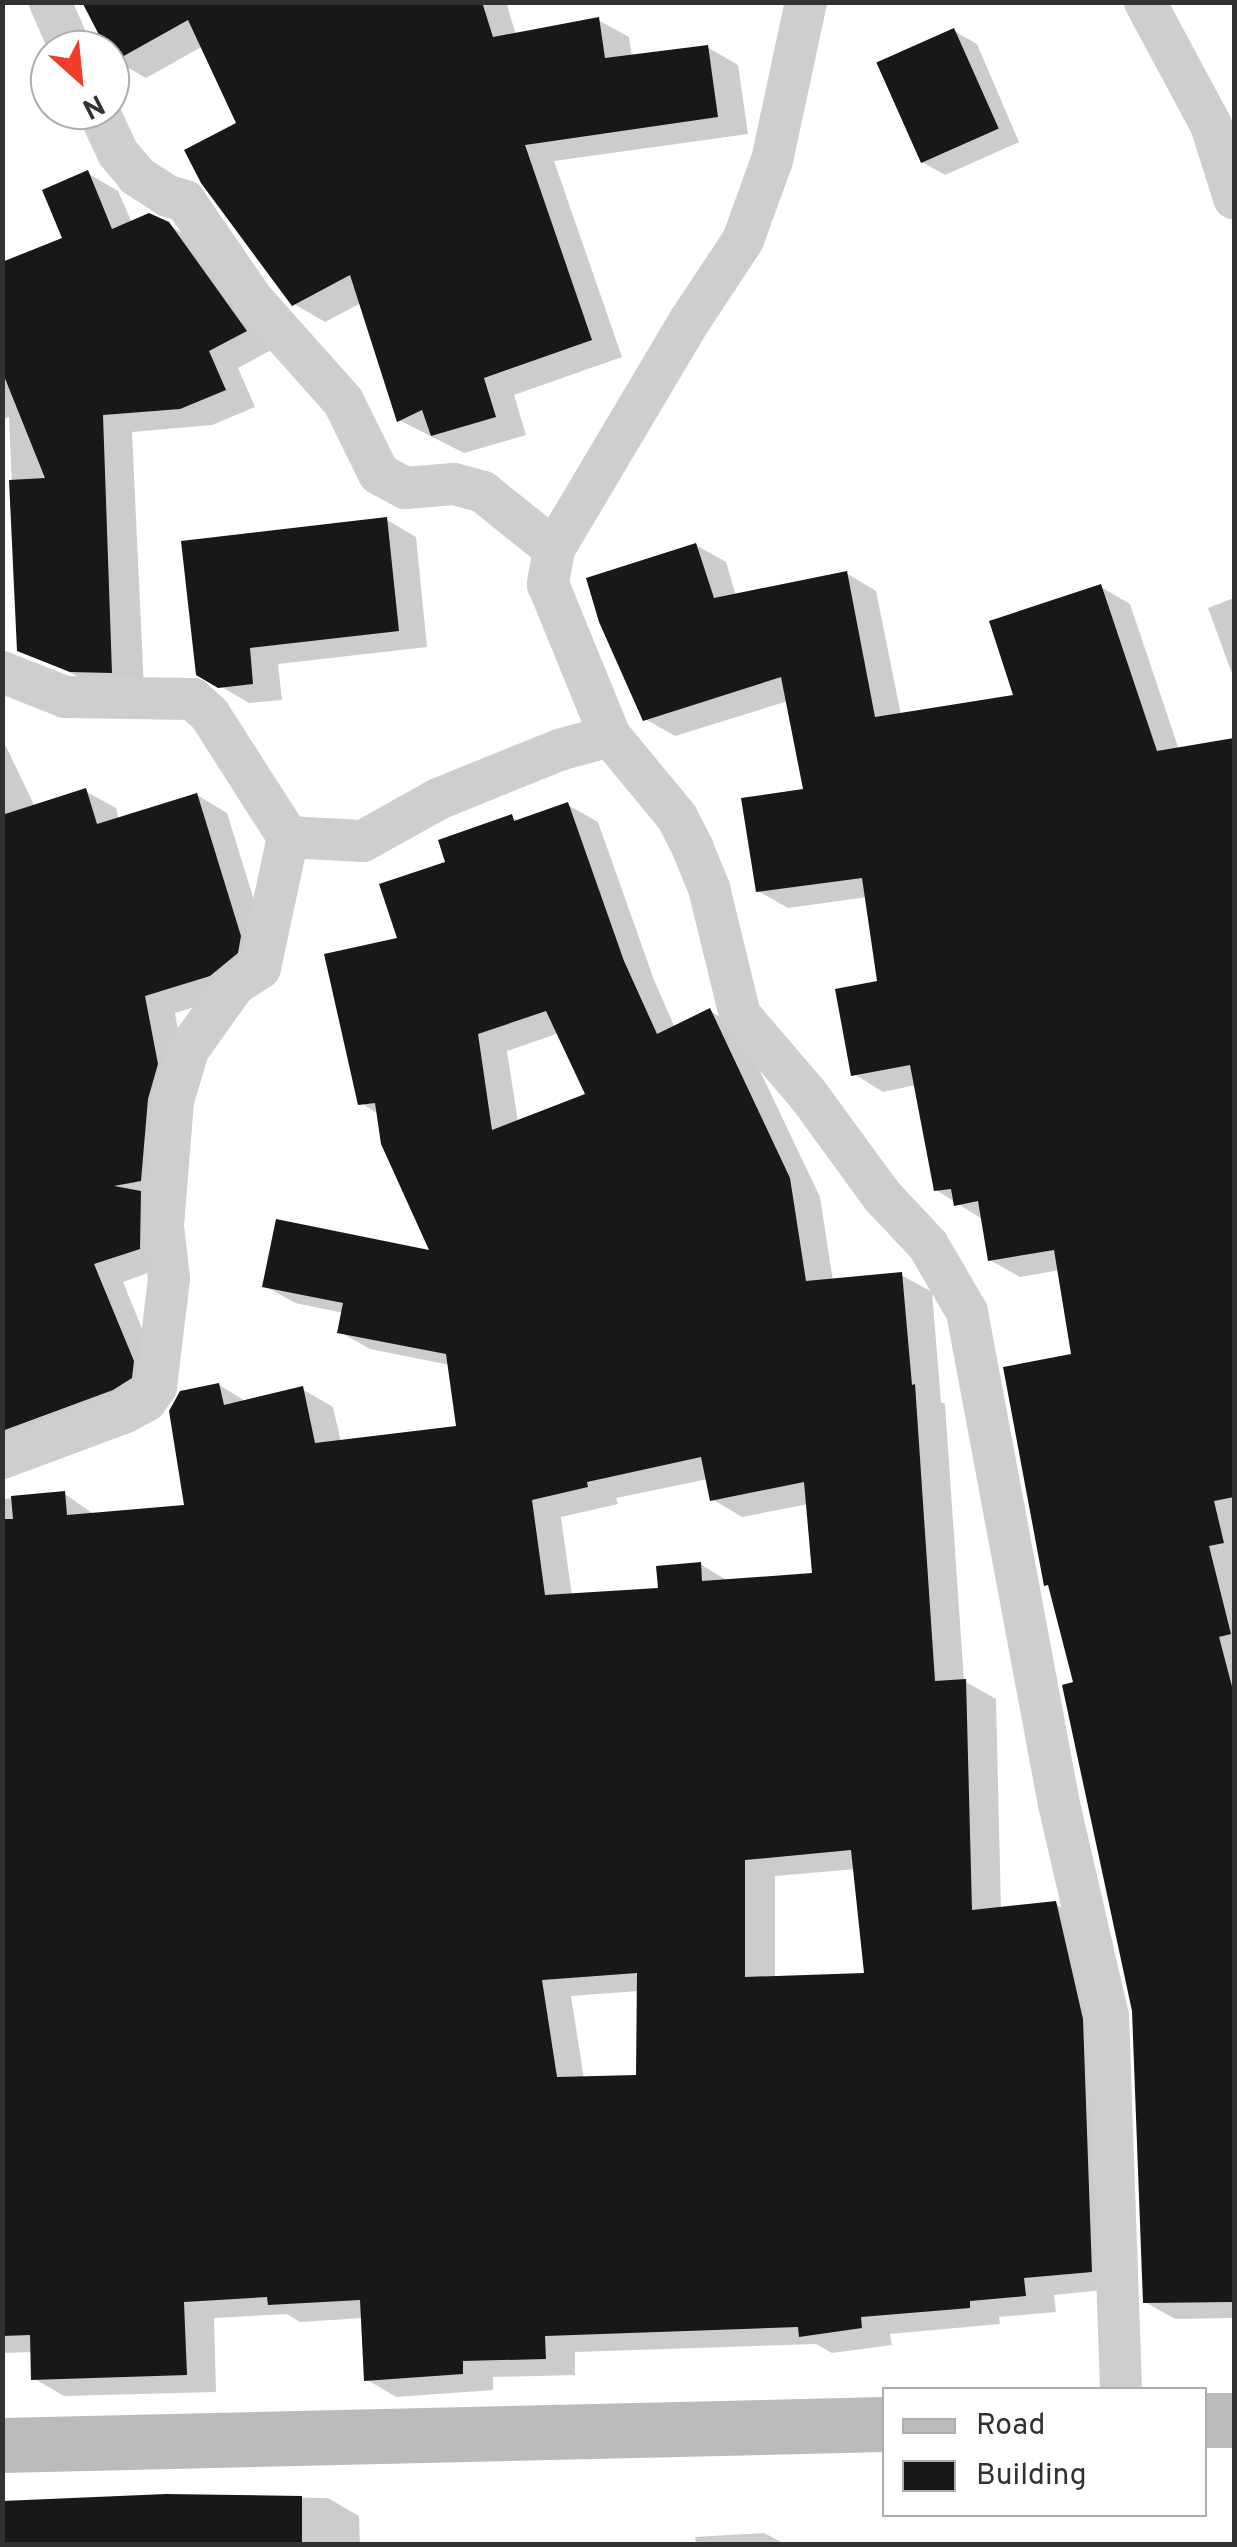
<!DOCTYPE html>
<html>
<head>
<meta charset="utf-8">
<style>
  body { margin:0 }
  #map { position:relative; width:1237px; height:2547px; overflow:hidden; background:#fff; font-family:Overpass,sans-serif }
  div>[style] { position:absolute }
  .shadow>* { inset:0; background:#0003 }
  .building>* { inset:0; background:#181818; transform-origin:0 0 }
  .street>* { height:42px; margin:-21px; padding:0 21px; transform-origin:21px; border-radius:21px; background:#cecece }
  .secondary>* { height:55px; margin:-27.5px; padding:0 27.5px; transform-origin:27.5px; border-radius:27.5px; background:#bbb }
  span { translate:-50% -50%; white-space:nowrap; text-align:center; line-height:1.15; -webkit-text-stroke:10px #fff; paint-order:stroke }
  .frame { position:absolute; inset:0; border:5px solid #313131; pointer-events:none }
  .legend { position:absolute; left:882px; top:2387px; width:325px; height:130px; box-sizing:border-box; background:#fff; border:2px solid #adadad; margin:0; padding:12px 18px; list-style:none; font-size:30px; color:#313131 }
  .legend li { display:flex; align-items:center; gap:20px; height:50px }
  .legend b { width:50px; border:2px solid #adadad }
  .north { position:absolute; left:30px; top:30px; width:100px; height:100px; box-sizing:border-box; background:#fff; border:2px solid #adadad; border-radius:50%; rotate:153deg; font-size:28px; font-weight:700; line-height:40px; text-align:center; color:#313131 }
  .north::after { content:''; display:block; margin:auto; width:35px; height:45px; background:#f13c2a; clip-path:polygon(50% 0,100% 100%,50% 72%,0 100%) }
</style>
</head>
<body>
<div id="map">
  <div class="shadow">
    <i style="clip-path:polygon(85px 2px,506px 2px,516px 35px,598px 20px,629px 37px,632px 57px,707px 47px,738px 65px,748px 134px,554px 161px,622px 357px,514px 395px,526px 435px,464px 453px,399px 420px,361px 303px,325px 322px,294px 304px,203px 182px,239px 124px,203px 46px,146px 78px,115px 60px)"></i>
    <i style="clip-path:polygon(954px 31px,977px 44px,1019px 142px,945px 175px,922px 162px)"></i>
    <i style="clip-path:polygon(87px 173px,118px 191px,132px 223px,168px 225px,200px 243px,275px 348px,238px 368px,255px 407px,212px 425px,132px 432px,144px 689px,103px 688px,19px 649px,9px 417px,2px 419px,2px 264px,65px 239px)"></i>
    <i style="clip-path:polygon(387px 520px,416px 537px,427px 647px,278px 664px,282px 700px,249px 703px,198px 673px)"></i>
    <i style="clip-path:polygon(696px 545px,726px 562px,736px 596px,846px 573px,876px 591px,901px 715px,1016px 697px,1101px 587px,1130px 604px,1179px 750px,1234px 741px,1234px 2318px,1175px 2319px,1145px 2302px,1135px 2010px,1076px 1684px,1051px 1587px,1046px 1584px,1074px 1356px,1060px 1270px,1020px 1277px,990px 1260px,982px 1219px,936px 1190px,916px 1085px,883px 1092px,854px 1074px,880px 983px,868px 897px,788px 908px,758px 891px,806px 791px,788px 701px,675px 736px,645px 719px)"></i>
    <i style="clip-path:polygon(1234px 598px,1234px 679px,1208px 608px)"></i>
    <i style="clip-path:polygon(2px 738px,35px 807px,85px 791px,116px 808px,119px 820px,197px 795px,227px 813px,271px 955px,241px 993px,175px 1013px,187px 1083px,170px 1265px,123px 1282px,163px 1380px,2px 1466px)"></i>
    <i style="clip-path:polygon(evenodd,568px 805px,598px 822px,654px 980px,675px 1028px,710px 1011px,740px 1029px,820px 1197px,833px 1281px,901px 1275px,932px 1292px,941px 1402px,945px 1404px,964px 1681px,996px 1699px,1001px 1910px,1055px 1904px,1086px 1921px,1122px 2288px,1054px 2295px,1056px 2312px,999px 2317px,1000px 2324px,890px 2334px,892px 2345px,832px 2353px,816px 2344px,575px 2352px,575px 2375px,493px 2377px,493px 2390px,396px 2397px,366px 2379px,363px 2318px,300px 2322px,287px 2314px,214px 2318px,216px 2392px,64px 2396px,33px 2378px,33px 2352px,2px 2353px,2px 1499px,65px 1494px,95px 1515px,186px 1507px,219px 1385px,247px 1402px,302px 1389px,333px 1407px,341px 1442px,459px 1429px,450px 1365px,370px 1349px,340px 1332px,344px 1313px,295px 1303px,265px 1286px,434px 1254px,379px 1114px,361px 1103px,400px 939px,448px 863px,512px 817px,520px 822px,568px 805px,559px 1033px,589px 1095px,518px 1122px,507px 1051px,559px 1033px,568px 805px,708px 1479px,712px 1499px,742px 1517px,809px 1504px,815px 1575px,730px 1582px,700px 1564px,661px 1591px,572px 1596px,561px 1517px,618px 1504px,616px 1498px,708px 1479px,568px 805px,856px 1869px,867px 1976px,775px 1979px,775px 1876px,856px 1869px,568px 805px,639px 1991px,639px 2077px,584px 2079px,571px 1996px,639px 1991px)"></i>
    <i style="clip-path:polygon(166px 2496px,328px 2498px,359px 2516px,360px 2544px,2px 2544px,2px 2504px)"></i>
    <i style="clip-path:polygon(764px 2533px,785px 2544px,696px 2544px,695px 2537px)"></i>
  </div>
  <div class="building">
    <i style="clip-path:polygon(82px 2px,482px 2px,493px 37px,599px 17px,605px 58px,708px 45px,718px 117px,525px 145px,592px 340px,484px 378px,496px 417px,431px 436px,422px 410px,397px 422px,350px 275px,292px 306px,201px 183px,184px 150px,236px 123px,188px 20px,113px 62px)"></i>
    <i style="left:954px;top:28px;width:110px;height:85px;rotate:66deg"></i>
    <i style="clip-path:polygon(88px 170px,112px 229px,149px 213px,169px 222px,247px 331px,209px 351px,226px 390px,180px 409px,103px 415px,112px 673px,70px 672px,17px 651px,9px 480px,45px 478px,2px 371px,2px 262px,62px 238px,42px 190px)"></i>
    <i style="clip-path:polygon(387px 517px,399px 631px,250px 648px,253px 684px,218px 688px,196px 675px,181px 541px)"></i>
    <i style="clip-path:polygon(696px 543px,714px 598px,847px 571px,875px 717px,1013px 695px,989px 621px,1101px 584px,1157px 751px,1234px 738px,1234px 1497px,1214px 1501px,1224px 1543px,1209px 1546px,1231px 1634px,1219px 1637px,1234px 1694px,1234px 2302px,1143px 2303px,1132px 2011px,1062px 1685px,1073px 1682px,1048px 1585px,1044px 1586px,1003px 1367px,1071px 1354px,1054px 1250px,988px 1261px,978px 1201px,954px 1206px,951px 1189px,934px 1191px,910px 1065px,851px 1076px,835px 989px,877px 981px,862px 878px,756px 892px,741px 798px,803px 789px,781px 677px,643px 721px,599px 622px,586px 578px)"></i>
    <i style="clip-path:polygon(86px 788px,97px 824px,197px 793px,241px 936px,238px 953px,210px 976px,145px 996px,158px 1064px,148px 1099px,141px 1181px,114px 1186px,141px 1191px,140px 1249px,94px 1264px,134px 1361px,132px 1378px,113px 1390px,2px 1431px,2px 815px)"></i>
    <i style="clip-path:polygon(evenodd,568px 802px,624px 961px,657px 1034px,710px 1008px,790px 1178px,806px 1281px,902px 1272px,912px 1385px,915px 1384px,935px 1681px,966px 1679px,972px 1910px,1056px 1901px,1083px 2019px,1092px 2272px,1024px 2278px,1026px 2296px,970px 2301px,970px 2308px,861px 2317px,862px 2328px,799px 2337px,798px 2327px,545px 2336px,546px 2359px,463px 2361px,463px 2374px,364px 2381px,360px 2300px,268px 2305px,267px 2297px,184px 2302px,187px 2375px,31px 2380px,30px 2335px,2px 2336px,2px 1519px,13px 1519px,11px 1496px,65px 1491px,67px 1515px,184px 1505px,169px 1411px,180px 1391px,219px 1383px,224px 1405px,303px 1386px,315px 1443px,456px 1426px,446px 1354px,337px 1333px,343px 1303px,262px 1287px,276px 1219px,429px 1250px,381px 1144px,375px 1103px,358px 1105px,324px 954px,397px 938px,379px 884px,445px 862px,438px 840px,512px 814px,514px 821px,568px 802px,546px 1011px,585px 1094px,492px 1130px,478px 1034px,546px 1011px,568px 802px,701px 1457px,710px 1501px,804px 1482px,812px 1573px,702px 1581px,701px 1562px,656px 1566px,658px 1588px,545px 1595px,532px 1500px,588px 1487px,587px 1482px,701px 1457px,568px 802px,851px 1850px,864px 1973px,745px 1977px,745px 1860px,851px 1850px,568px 802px,637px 1973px,636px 2075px,557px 2077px,542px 1980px,637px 1973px)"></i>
    <i style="clip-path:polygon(166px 2494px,302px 2496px,302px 2544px,2px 2544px,2px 2501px)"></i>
  </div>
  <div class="street">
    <i style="left:50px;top:2px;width:52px;rotate:66.4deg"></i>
    <i style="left:806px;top:2px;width:162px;rotate:102.1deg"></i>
    <i style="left:772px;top:160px;width:85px;rotate:109.9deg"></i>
    <i style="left:743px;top:240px;width:96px;rotate:123.5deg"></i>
    <i style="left:690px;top:320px;width:266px;rotate:120.7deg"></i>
    <i style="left:554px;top:549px;width:36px;rotate:100deg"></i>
    <i style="left:548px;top:584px;width:164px;rotate:67.8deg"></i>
    <i style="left:610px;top:736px;width:105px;rotate:50.4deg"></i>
    <i style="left:677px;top:817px;width:36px;rotate:63deg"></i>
    <i style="left:693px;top:849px;width:42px;rotate:67.7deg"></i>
    <i style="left:709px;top:888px;width:131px;rotate:76.3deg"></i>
    <i style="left:740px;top:1015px;width:106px;rotate:49.6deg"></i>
    <i style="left:809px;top:1096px;width:124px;rotate:53.9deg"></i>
    <i style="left:882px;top:1196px;width:67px;rotate:46.8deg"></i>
    <i style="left:928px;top:1245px;width:78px;rotate:59.8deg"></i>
    <i style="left:967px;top:1312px;width:501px;rotate:79.41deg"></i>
    <i style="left:1059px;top:1804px;width:218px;rotate:77deg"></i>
    <i style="left:1108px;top:2016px;width:374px;rotate:88deg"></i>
    <i style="left:1145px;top:2px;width:140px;rotate:61.8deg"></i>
    <i style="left:1211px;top:125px;width:77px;rotate:72.5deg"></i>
    <i style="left:98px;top:110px;width:47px;rotate:65.1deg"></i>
    <i style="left:118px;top:153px;width:30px;rotate:50deg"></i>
    <i style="left:137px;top:176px;width:37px;rotate:33deg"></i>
    <i style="left:168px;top:196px;width:18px;rotate:16deg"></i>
    <i style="left:185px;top:201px;width:119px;rotate:55.6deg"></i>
    <i style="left:252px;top:299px;width:137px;rotate:48.3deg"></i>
    <i style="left:343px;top:401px;width:81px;rotate:63.7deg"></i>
    <i style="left:379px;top:474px;width:30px;rotate:28deg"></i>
    <i style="left:405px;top:488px;width:49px;rotate:-4.7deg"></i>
    <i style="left:454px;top:484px;width:30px;rotate:15deg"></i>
    <i style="left:483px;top:492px;width:91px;rotate:38.8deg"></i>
    <i style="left:2px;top:672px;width:68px;rotate:21.6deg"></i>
    <i style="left:65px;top:697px;width:128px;rotate:0.9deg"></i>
    <i style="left:193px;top:699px;width:23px;rotate:43deg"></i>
    <i style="left:210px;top:715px;width:145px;rotate:57.4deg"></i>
    <i style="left:288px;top:837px;width:134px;rotate:102.1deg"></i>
    <i style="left:260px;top:968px;width:30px;rotate:147deg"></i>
    <i style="left:235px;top:984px;width:81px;rotate:125.5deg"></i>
    <i style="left:188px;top:1050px;width:53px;rotate:106.4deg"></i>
    <i style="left:173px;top:1101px;width:125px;rotate:94.6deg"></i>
    <i style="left:163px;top:1226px;width:53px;rotate:83.5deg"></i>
    <i style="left:169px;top:1279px;width:109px;rotate:96.9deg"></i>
    <i style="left:156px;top:1387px;width:17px;rotate:126deg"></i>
    <i style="left:146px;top:1401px;width:26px;rotate:152deg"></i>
    <i style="left:123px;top:1413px;width:129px;rotate:159.6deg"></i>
    <i style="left:288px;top:837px;width:75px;rotate:3.1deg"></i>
    <i style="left:363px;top:841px;width:86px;rotate:-29.2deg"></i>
    <i style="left:438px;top:799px;width:131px;rotate:-22deg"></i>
    <i style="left:559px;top:750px;width:53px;rotate:-15.4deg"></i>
  </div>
  <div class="secondary">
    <i style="left:1204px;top:2420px;width:30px"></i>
    <i style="left:2px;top:2445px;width:882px;rotate:-1.36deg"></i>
  </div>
  <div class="frame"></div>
  <ul class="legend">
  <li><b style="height:12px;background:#bbb"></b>Road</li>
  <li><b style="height:28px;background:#181818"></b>Building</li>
  </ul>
  <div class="north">N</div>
</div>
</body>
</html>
